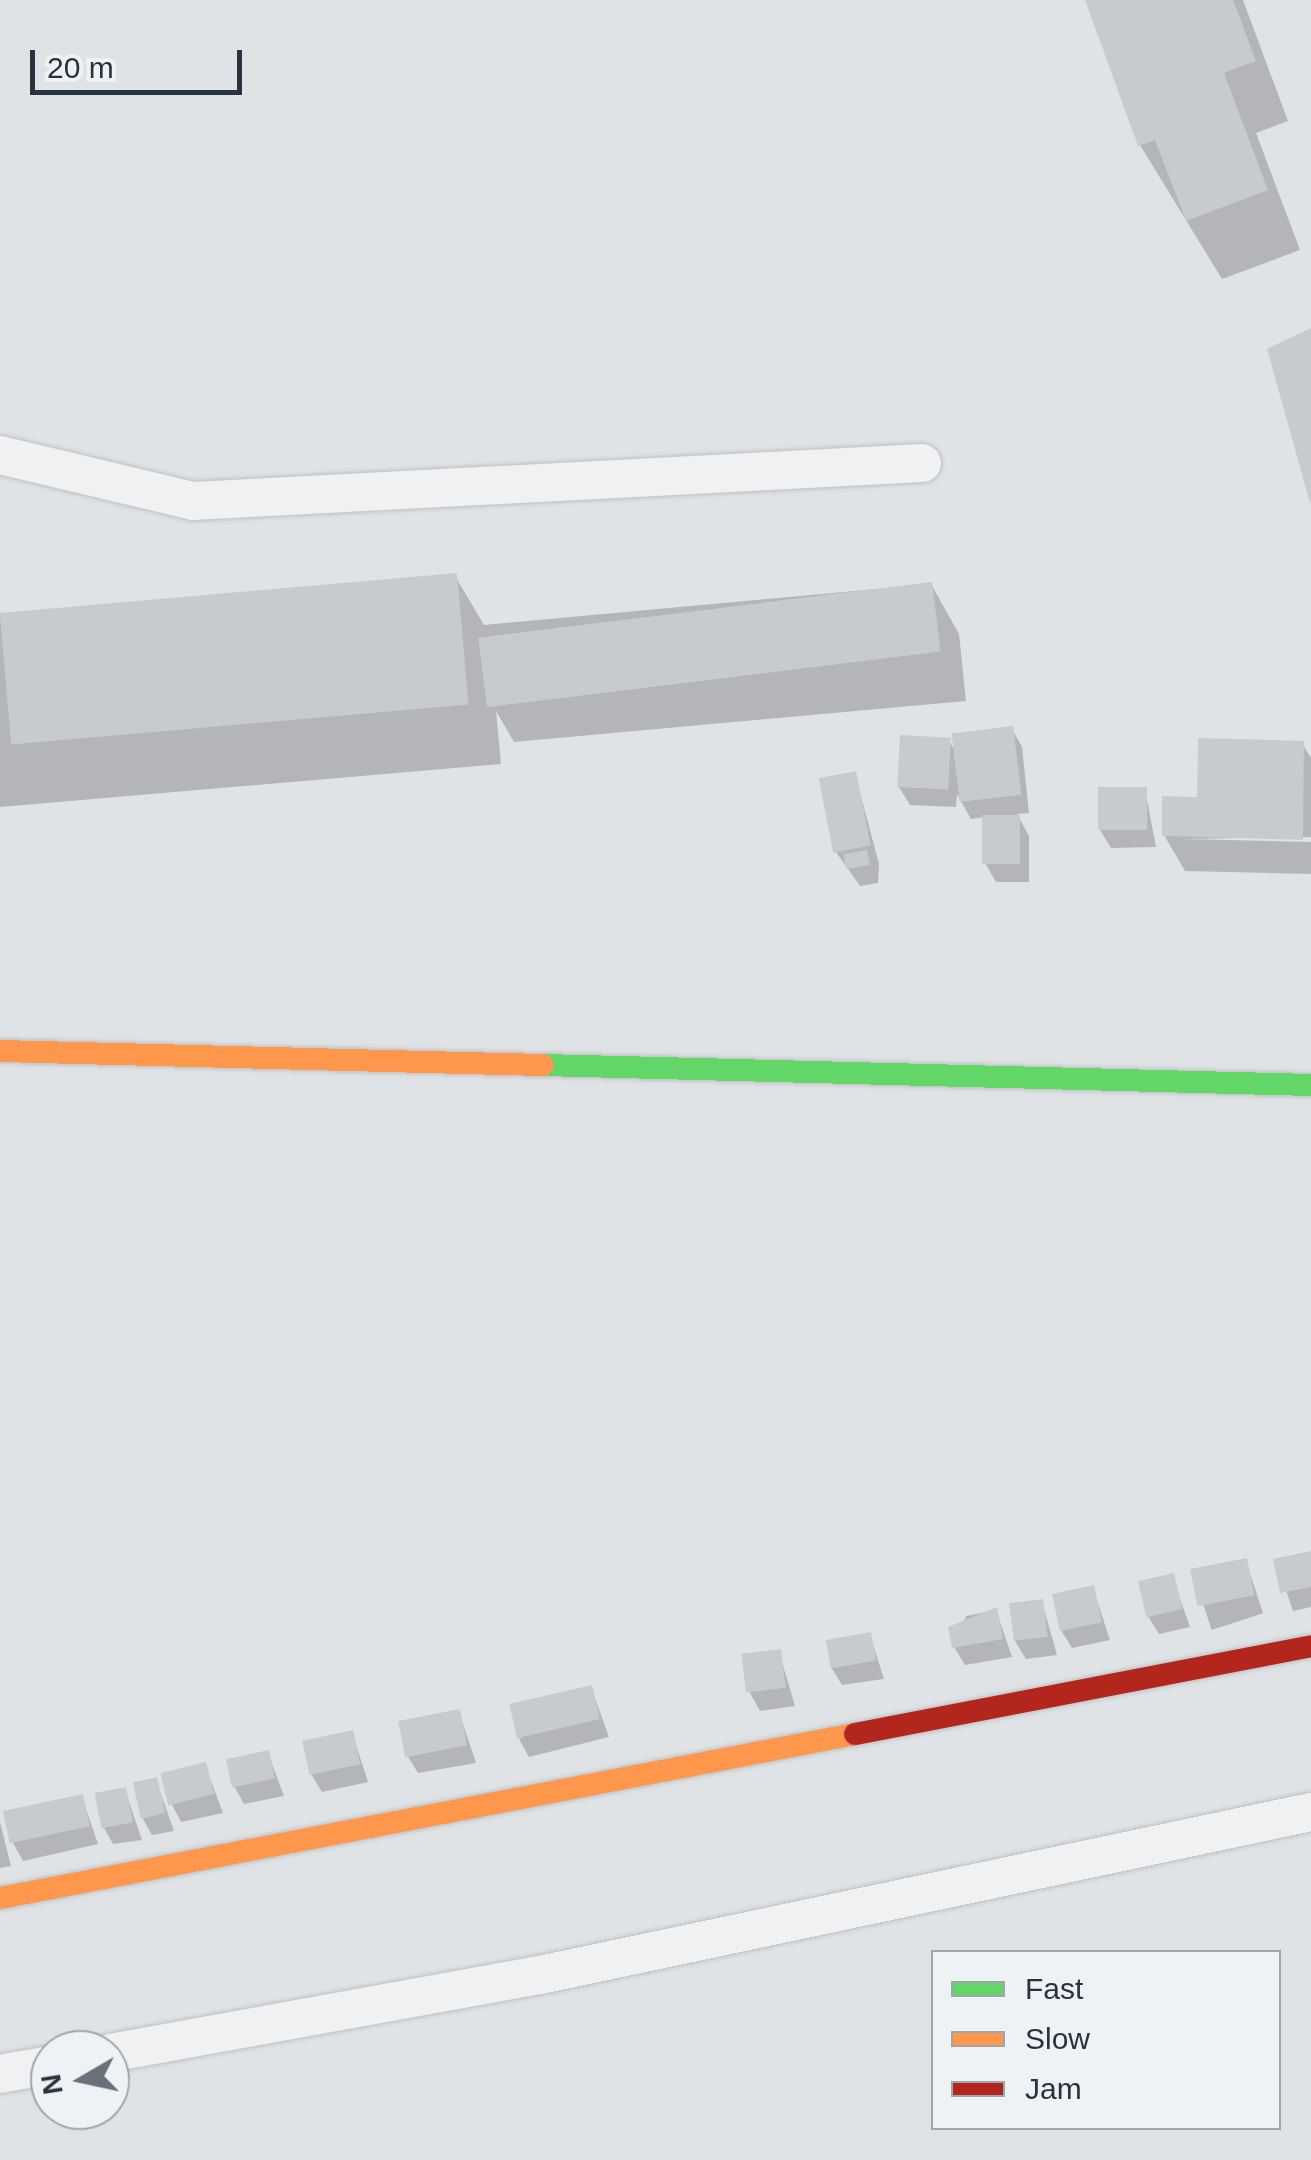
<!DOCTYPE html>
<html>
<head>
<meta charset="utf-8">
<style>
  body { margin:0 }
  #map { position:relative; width:1311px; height:2160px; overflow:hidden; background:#e0e3e6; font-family:Helvetica,sans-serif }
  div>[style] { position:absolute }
  .shadow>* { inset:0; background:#0003; transform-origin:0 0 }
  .building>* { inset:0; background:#c8cbce; transform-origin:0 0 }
  .roads { filter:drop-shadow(0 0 2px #bec1c4) drop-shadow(0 0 2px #bec1c4) }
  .lane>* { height:38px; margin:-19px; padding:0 19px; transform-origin:19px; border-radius:19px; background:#f0f1f2 }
  .fast>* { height:22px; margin:-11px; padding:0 11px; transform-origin:11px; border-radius:11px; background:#63d668 }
  .slow>* { height:22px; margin:-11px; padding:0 11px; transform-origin:11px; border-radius:11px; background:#ff974d }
  .jam>* { height:22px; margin:-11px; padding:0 11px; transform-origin:11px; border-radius:11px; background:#b3261e }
  span { translate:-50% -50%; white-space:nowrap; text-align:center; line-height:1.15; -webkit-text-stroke:9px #eef2f5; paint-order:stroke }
  .legend { position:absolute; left:931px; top:1950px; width:350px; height:180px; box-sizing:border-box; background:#eef2f5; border:2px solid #9ea6ac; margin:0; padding:12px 18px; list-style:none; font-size:30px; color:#27333f }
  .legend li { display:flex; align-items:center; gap:20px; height:50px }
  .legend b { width:50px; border:2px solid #9ea6ac }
  .north { position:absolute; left:30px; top:2030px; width:100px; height:100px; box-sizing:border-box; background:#eef2f5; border:2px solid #9ea6ac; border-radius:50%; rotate:261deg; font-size:28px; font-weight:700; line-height:40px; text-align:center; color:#27333f }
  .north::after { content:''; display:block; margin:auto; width:35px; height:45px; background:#687179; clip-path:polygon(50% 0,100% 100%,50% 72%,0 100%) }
  .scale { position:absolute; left:30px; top:50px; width:212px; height:45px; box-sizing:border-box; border:5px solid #27333f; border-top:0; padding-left:12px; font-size:30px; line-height:35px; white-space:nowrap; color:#27333f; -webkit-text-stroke:8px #eef2f5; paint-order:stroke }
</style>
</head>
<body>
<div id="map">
  <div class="shadow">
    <i style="clip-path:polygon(1089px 0,1243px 0,1288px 121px,1256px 133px,1300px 250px,1222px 279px,1140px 145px)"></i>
    <i style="clip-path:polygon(455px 576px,484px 625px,931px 584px,959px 634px,966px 701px,514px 742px,496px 711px,501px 764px,0 807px,0 616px)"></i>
    <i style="clip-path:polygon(1012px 729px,1022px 747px,1029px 813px,1017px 814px,1029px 836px,1029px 882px,996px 882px,985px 863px,985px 817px,971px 819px,957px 794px,956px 807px,910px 805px,899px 787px,949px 741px,956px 752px)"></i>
    <i style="clip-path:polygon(1302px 743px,1311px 758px,1311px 837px,1182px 839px,1311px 842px,1311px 874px,1185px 871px,1164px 835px,1200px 799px)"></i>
    <i style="clip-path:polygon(855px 774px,879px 864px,878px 883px,860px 886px,836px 852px)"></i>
    <i style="clip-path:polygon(1145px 789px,1156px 847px,1111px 848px,1100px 830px)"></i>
    <i style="clip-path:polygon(1311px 1554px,1311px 1607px,1293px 1611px,1276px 1561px)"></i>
    <i style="left:1246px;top:1561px;width:55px;height:54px;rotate:72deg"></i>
    <i style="clip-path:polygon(1172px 1576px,1190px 1627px,1159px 1634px,1148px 1616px)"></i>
    <i style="clip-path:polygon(1093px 1588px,1110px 1640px,1072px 1648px,1061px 1630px)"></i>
    <i style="clip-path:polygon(1042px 1602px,1057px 1655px,1026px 1659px,1015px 1641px)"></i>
    <i style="clip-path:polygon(996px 1610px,1012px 1657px,965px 1665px,954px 1647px,966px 1616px)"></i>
    <i style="clip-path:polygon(870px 1635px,884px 1679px,842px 1685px,831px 1667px)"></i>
    <i style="clip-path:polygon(779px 1652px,795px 1706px,760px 1711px,750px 1693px)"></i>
    <i style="clip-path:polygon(591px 1687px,609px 1737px,529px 1757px,519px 1739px)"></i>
    <i style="clip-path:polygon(459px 1712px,476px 1763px,418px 1773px,407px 1755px)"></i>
    <i style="clip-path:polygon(352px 1732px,368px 1782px,322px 1792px,311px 1774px)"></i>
    <i style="clip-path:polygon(268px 1753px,284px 1796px,244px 1804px,234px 1786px)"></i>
    <i style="clip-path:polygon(205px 1765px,223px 1813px,181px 1822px,171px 1803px)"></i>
    <i style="clip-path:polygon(156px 1780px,174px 1831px,152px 1835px,142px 1817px)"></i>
    <i style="clip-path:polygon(125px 1790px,142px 1840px,113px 1844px,103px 1826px)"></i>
    <i style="clip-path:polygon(82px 1797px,98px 1844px,23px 1861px,12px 1841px)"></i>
    <i style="clip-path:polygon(0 1822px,11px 1866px,0 1868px)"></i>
  </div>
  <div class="building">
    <i style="clip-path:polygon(1085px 0,1233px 0,1256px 61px,1224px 73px,1268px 190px,1186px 221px,1155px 140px,1138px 146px)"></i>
    <i style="clip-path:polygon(1311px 328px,1311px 502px,1310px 503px,1267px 349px)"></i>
    <i style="left:457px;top:573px;width:132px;height:459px;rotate:85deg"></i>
    <i style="left:932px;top:582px;width:70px;height:457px;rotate:83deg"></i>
    <i style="left:1013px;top:726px;width:69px;height:62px;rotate:83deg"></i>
    <i style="left:900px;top:735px;width:51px;height:52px;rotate:3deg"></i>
    <i style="clip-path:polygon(1198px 738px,1304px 741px,1303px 840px,1162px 836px,1162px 796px,1197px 797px)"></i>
    <i style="left:856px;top:771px;width:76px;height:38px;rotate:79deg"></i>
    <i style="left:1147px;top:787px;width:43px;height:49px;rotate:90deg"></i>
    <i style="left:982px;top:815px;width:38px;height:49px"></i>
    <i style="left:867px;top:850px;width:15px;height:24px;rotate:79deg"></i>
    <i style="clip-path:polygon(1311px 1551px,1311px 1587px,1280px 1593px,1273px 1559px)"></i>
    <i style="left:1247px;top:1558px;width:38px;height:58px;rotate:79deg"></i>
    <i style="left:1174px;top:1573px;width:37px;height:37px;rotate:77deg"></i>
    <i style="left:1094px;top:1585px;width:38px;height:43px;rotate:78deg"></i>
    <i style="left:1043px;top:1599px;width:38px;height:34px;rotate:83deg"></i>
    <i style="clip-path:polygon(997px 1607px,1003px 1639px,952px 1648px,948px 1627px)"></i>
    <i style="left:871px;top:1632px;width:29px;height:46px;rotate:80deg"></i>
    <i style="left:781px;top:1649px;width:39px;height:40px;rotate:83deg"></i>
    <i style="left:592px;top:1685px;width:35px;height:85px;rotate:77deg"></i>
    <i style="left:460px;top:1709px;width:37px;height:63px;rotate:79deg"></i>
    <i style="left:353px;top:1730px;width:35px;height:52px;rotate:78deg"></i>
    <i style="left:269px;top:1750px;width:29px;height:44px;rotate:78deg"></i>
    <i style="left:206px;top:1762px;width:33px;height:47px;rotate:76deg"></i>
    <i style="left:157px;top:1777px;width:37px;height:25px;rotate:77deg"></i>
    <i style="left:126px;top:1787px;width:36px;height:32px;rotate:79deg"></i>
    <i style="left:83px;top:1794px;width:33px;height:82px;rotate:78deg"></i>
  </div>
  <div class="roads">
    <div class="lane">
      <i style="left:0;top:455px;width:198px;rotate:13.4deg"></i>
      <i style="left:193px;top:501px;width:730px;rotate:-2.98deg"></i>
      <i style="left:110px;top:2053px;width:437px;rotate:-10.3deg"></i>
      <i style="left:540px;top:1975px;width:788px;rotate:-11.94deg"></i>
      <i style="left:0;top:2074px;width:51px;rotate:-10.2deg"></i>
    </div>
    <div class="fast">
      <i style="left:543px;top:1065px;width:768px;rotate:1.49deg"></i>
    </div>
    <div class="slow">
      <i style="left:0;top:1051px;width:543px;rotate:1.48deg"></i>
      <i style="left:0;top:1898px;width:871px;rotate:-10.86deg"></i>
    </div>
    <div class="jam">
      <i style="left:855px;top:1734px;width:464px;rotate:-10.9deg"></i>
    </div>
  </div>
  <ul class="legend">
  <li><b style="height:12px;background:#63d668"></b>Fast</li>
  <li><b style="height:12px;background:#ff974d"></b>Slow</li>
  <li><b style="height:12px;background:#b3261e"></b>Jam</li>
  </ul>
  <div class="north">N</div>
  <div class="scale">20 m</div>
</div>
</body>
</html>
